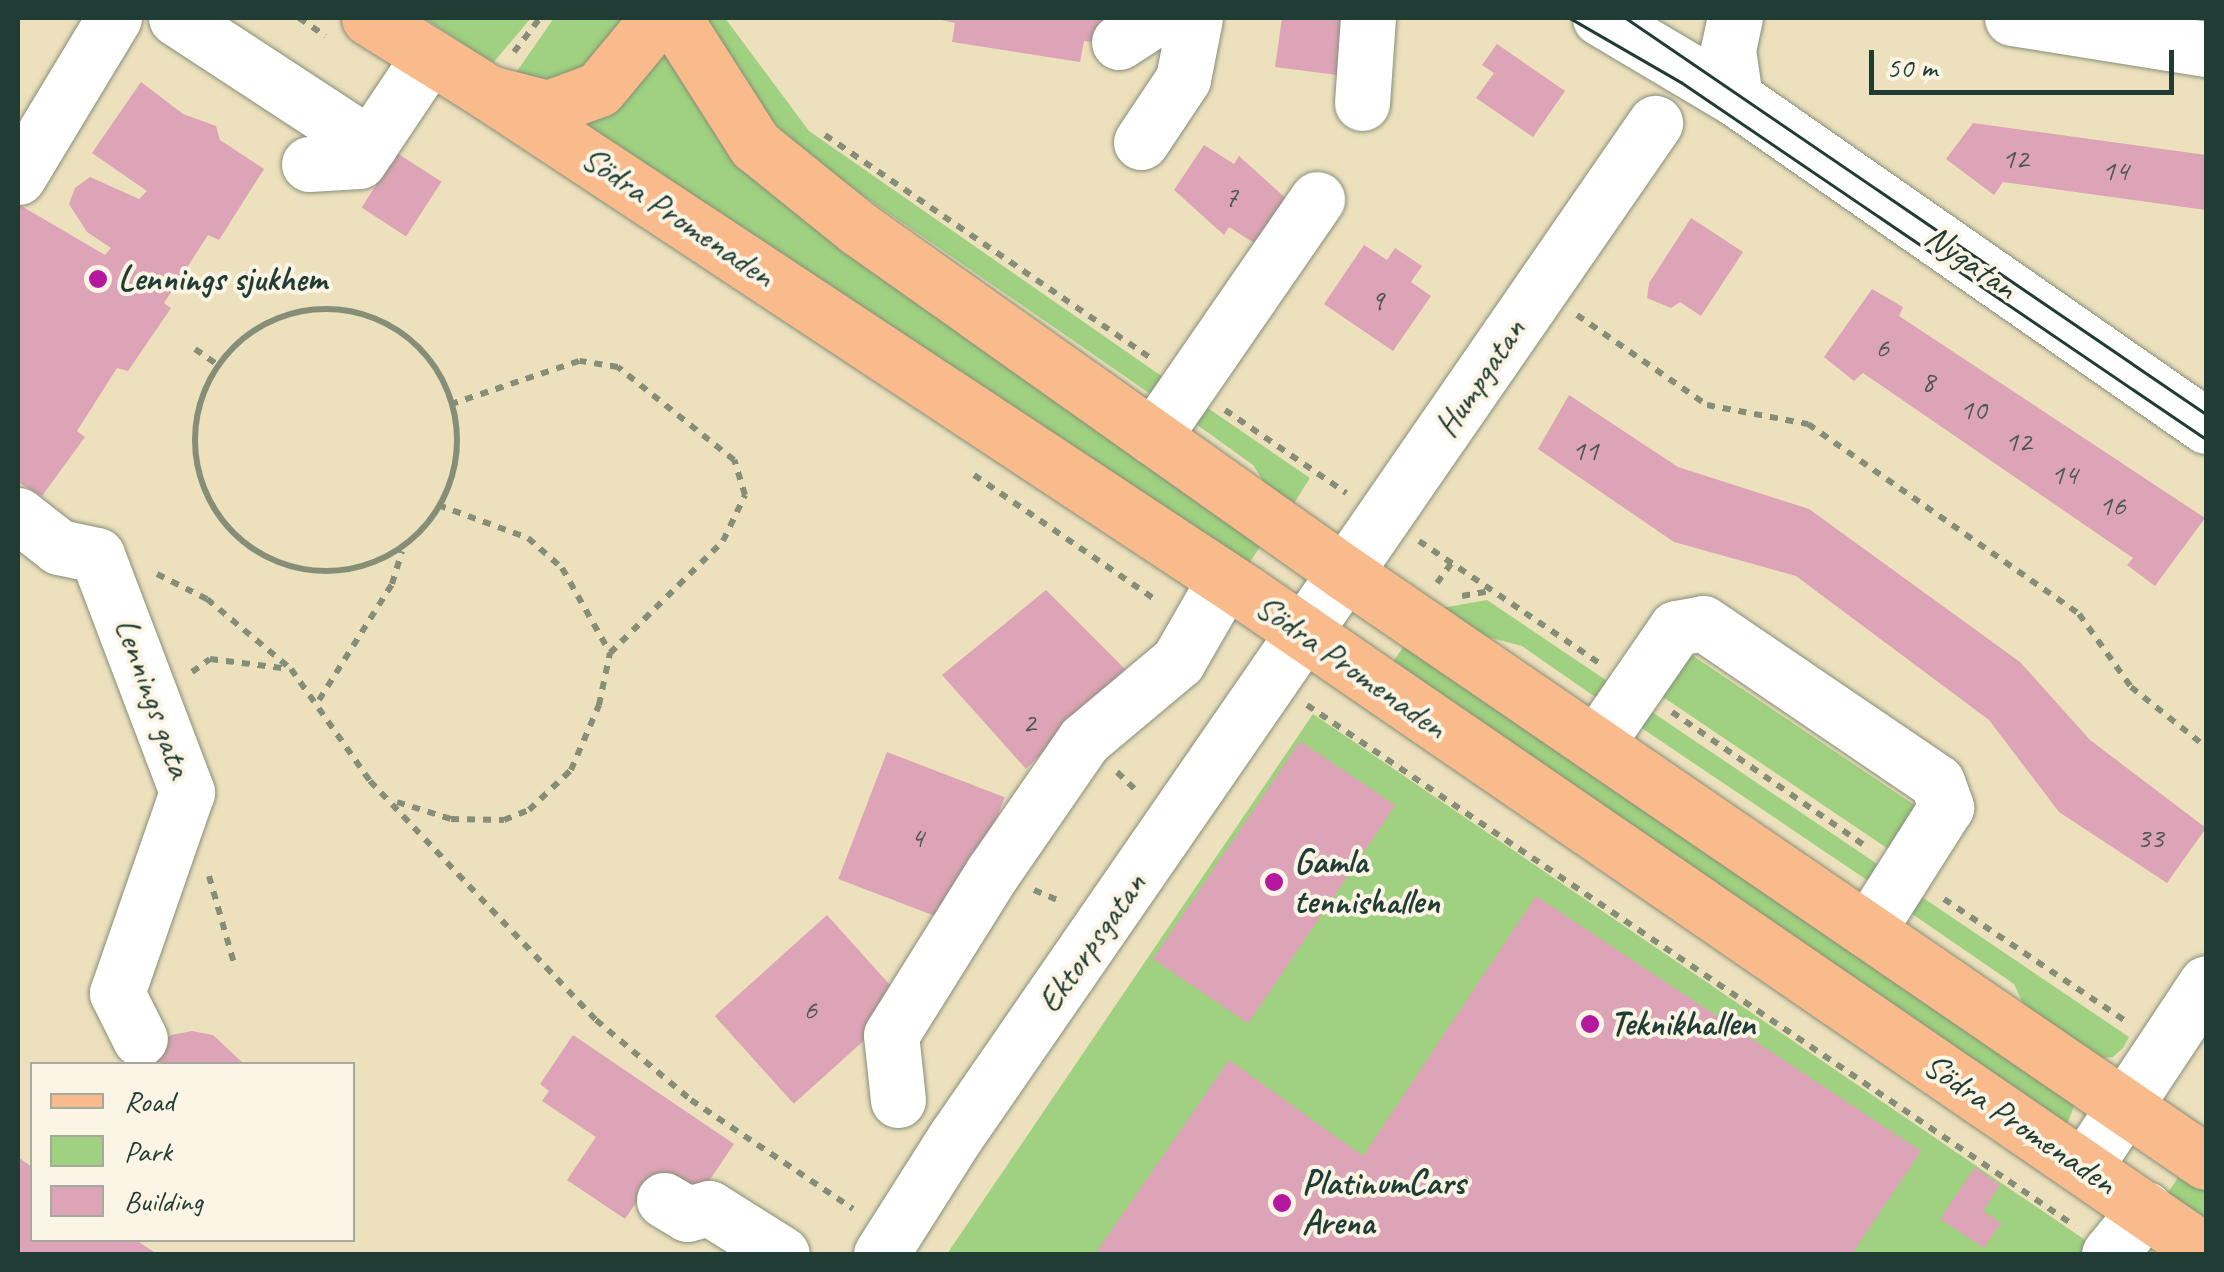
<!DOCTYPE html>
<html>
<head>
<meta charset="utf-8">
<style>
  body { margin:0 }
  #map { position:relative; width:2224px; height:1272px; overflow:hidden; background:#ece0bd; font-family:Caveat,sans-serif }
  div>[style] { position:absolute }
  .green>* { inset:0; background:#9fd180; transform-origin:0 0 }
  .building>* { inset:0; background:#dca4b6; transform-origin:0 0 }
  .path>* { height:6px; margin-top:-3px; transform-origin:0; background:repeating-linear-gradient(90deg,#868e78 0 8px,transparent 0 16px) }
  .path>.ring { margin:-3px; padding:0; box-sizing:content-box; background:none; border:6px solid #868e78; border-radius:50% }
  .roads { filter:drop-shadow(0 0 2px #868e78) drop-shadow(0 0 2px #868e78) }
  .minor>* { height:55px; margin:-27.5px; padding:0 27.5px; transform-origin:27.5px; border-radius:27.5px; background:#fff }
  .major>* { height:55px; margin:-27.5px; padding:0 27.5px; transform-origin:27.5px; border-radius:27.5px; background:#fabb8c }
  .tram>* { height:2.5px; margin:-1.25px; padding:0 1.25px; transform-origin:1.25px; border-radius:1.25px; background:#1f3d34 }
  .dots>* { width:28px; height:28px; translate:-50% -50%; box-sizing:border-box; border:5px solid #fcf5e5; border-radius:50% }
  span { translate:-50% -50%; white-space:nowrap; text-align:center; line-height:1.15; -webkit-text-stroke:8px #fcf5e5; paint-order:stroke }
  .number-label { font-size:30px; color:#4e5754 }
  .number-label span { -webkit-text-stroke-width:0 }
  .street-label { font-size:35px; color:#1f3d34 }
  .poi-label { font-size:35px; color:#1f3d34; font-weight:700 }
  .left { translate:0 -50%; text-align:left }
  .frame { position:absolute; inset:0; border:20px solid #1f3d34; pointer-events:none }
  .legend { position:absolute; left:30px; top:1062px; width:325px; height:180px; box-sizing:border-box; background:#fcf5e5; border:2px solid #a4ab9e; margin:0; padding:12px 18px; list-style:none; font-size:30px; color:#1f3d34 }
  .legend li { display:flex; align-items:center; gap:20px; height:50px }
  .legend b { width:50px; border:2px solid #a4ab9e }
  .scale { position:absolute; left:1869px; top:50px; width:305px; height:45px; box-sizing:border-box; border:5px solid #1f3d34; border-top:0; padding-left:12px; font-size:30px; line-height:35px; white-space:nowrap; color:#1f3d34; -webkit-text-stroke:8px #fcf5e5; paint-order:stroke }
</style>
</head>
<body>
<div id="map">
  <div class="green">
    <i style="clip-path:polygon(424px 18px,531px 18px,493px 63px)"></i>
    <i style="clip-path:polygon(554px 18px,624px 18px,601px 61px,544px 86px,513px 77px)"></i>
    <i style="clip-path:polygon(707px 18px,725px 18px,809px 131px,1173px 384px,1162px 402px,806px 156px,764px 113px)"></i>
    <i style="clip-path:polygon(663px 46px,711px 128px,760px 185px,846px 254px,1265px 539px,1238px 580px,581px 123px,626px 100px)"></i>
    <i style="clip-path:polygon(1193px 398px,1310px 478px,1286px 516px,1253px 465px,1182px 414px)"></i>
    <i style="clip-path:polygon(1487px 600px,1622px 691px,1611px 708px,1522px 646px,1461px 630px,1442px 608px)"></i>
    <i style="clip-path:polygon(1412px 635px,2080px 1090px,2068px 1122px,2049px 1129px,1384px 674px)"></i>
    <i style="left:1689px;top:653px;width:278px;height:51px;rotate:34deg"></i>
    <i style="left:1646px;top:708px;width:295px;height:19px;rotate:34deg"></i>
    <i style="clip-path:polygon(1313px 714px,2091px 1244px,2084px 1254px,947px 1254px)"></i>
    <i style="clip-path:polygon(1916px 893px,2129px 1037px,2123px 1048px,2113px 1057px,2094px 1059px,2030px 1018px,2014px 984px,1905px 909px)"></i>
    <i style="clip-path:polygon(2186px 1165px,2206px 1179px,2206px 1236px,2162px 1202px)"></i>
  </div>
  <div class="building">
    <i style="clip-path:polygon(933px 18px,1108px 18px,1104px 44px,1084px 41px,1080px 62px,952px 42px,955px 23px)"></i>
    <i style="clip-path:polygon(1282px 18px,1347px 18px,1345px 76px,1275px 67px)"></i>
    <i style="clip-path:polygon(1497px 44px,1565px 91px,1533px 137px,1476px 98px,1494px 73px,1482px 65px)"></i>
    <i style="clip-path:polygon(141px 82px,183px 114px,216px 126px,220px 140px,264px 169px,219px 240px,208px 235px,164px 303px,171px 308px,128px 371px,117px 368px,77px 431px,85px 437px,42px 496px,18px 482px,18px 204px,105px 255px,111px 248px,87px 232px,69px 204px,75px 188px,90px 177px,139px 199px,147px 191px,92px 153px)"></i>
    <i style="clip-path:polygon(1973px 123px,2206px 155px,2206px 210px,2003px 182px,1994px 195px,1946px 159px)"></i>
    <i style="clip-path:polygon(1204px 145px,1234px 164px,1239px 156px,1289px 201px,1259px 246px,1229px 227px,1224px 235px,1174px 190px)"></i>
    <i style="left:397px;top:153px;width:53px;height:65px;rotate:33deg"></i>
    <i style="clip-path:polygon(1691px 218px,1743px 252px,1701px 316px,1680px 302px,1671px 308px,1647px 298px,1649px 283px)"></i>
    <i style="clip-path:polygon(1364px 245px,1387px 260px,1395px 248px,1422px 266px,1411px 282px,1431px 296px,1393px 351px,1324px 304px)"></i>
    <i style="clip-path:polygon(1872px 289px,1903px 307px,1899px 316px,2205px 518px,2155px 586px,2127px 565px,2133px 558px,1863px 373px,1854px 381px,1824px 357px)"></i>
    <i style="clip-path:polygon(1569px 395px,1678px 467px,1809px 509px,2020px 662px,2090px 740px,2206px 828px,2167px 883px,2059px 812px,1989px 720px,1796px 576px,1674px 542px,1538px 449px)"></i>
    <i style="clip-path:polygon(1046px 590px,1126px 670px,1026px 769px,942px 675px)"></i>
    <i style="left:1300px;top:741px;width:115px;height:263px;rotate:34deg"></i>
    <i style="left:887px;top:752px;width:126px;height:136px;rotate:21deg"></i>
    <i style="clip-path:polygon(1536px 896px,1921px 1151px,1852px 1254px,1095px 1254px,1229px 1060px,1363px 1156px)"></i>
    <i style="left:827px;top:915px;width:118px;height:151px;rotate:48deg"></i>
    <i style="clip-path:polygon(192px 1031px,213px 1035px,244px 1064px,139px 1064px,171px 1035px)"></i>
    <i style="clip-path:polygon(573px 1035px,734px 1144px,694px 1203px,654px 1176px,625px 1219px,567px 1180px,596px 1137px,542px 1101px,549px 1091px,540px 1084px)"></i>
    <i style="clip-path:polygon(18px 1157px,32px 1167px,32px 1240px,136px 1240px,157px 1254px,18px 1254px)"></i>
    <i style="clip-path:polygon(1975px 1167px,2000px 1185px,1983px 1211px,2001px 1223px,1984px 1248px,1940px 1219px)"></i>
  </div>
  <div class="path">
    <i style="left:299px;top:18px;width:32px;rotate:34deg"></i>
    <i style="left:514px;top:52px;width:43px;rotate:-52.6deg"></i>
    <i style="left:825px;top:135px;width:398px;rotate:34.4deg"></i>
    <i class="ring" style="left:195px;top:309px;width:256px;height:256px"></i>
    <i style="left:1577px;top:315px;width:158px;rotate:34.7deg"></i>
    <i style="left:1707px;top:405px;width:103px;rotate:10.7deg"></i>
    <i style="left:1808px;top:424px;width:331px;rotate:35deg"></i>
    <i style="left:2079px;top:614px;width:90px;rotate:54.5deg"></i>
    <i style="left:2131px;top:687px;width:96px;rotate:38.7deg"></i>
    <i style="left:195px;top:349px;width:28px;rotate:35deg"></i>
    <i style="left:1225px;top:410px;width:147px;rotate:34.4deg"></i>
    <i style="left:974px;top:475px;width:222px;rotate:34.5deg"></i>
    <i style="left:438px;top:505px;width:96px;rotate:20.1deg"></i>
    <i style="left:528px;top:538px;width:45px;rotate:41.4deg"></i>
    <i style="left:562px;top:568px;width:98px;rotate:60.5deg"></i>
    <i style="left:610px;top:653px;width:159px;rotate:-44.7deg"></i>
    <i style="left:723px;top:541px;width:51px;rotate:-64.4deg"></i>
    <i style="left:745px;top:495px;width:37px;rotate:-107deg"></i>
    <i style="left:734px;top:460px;width:149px;rotate:-141.3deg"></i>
    <i style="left:618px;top:367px;width:39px;rotate:-171deg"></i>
    <i style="left:579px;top:361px;width:135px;rotate:161.4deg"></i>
    <i style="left:1419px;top:541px;width:217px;rotate:34.1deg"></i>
    <i style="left:157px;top:574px;width:56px;rotate:26.6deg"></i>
    <i style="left:207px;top:599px;width:109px;rotate:39.8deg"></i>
    <i style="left:291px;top:669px;width:137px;rotate:54.8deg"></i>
    <i style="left:370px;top:781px;width:329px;rotate:46.6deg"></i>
    <i style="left:596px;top:1020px;width:124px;rotate:40.1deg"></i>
    <i style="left:691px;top:1100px;width:195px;rotate:33.9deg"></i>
    <i style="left:1437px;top:583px;width:24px;rotate:-54deg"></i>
    <i style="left:1462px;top:596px;width:27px;rotate:-10deg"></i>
    <i style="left:192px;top:672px;width:22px;rotate:-36deg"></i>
    <i style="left:210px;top:659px;width:80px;rotate:7.2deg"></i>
    <i style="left:319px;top:700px;width:137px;rotate:-57.8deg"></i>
    <i style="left:392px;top:584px;width:34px;rotate:-73deg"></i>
    <i style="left:1307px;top:705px;width:928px;rotate:34.15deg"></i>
    <i style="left:1672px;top:712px;width:237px;rotate:34.7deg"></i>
    <i style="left:1117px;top:772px;width:28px;rotate:44deg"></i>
    <i style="left:397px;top:802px;width:57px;rotate:17.5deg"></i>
    <i style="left:451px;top:819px;width:53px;rotate:1.1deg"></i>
    <i style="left:504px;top:820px;width:27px;rotate:-22deg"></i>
    <i style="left:529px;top:810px;width:58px;rotate:-43.6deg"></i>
    <i style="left:571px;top:770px;width:71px;rotate:-66.7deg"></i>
    <i style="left:599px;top:705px;width:53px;rotate:-78.1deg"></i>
    <i style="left:209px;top:876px;width:91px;rotate:74deg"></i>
    <i style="left:1034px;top:890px;width:28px;rotate:23deg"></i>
    <i style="left:1944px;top:899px;width:217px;rotate:33.9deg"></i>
  </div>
  <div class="roads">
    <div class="minor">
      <i style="left:176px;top:18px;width:232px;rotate:33.2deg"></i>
      <i style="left:1600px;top:18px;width:157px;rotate:30.7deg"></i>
      <i style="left:1735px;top:98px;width:574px;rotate:34.85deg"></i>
      <i style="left:2012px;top:18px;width:196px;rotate:9.1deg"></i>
      <i style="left:1119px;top:42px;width:44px;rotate:-33deg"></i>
      <i style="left:1735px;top:98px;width:49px;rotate:-98.3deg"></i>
      <i style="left:1728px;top:50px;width:33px;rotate:-78deg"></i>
      <i style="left:1362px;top:103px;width:85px;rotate:-86deg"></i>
      <i style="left:1141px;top:142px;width:76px;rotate:-56.3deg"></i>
      <i style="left:1183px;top:79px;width:62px;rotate:-78.9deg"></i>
      <i style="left:309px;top:164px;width:50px;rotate:-3.4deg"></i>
      <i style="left:359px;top:161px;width:124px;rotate:-56.2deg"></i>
      <i style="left:18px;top:177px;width:186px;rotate:-58.9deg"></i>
      <i style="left:1153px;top:437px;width:289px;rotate:-55.4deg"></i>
      <i style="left:18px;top:515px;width:52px;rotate:38deg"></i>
      <i style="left:59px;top:547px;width:39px;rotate:12deg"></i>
      <i style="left:97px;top:555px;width:254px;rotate:69.2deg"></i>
      <i style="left:187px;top:792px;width:213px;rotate:109.2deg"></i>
      <i style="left:117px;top:993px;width:51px;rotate:63.4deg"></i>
      <i style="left:1596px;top:744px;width:141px;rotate:-55.4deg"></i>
      <i style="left:1676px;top:628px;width:27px;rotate:-10deg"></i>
      <i style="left:1703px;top:623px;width:283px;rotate:34.2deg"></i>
      <i style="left:1937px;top:782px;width:27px;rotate:70deg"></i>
      <i style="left:1946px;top:807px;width:146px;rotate:122.4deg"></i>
      <i style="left:898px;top:1100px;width:65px;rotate:-96.1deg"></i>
      <i style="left:891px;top:1035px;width:192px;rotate:-58deg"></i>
      <i style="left:993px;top:872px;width:160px;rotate:-55.4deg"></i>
      <i style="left:1084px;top:740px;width:123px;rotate:-40deg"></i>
      <i style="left:1178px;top:661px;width:92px;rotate:-60.1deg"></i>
      <i style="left:2085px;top:1166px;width:219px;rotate:-56.5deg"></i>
      <i style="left:664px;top:1200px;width:27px;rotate:31deg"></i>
      <i style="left:687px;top:1214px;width:23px;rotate:-15deg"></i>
      <i style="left:709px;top:1208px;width:86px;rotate:32.2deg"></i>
      <i style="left:881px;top:1254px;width:140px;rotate:-57.6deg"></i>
      <i style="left:956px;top:1136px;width:1231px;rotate:-55.39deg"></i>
      <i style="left:2109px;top:1254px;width:58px;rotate:-50.6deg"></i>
    </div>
    <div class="major">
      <i style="left:369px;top:18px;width:142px;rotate:32deg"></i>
      <i style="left:489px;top:93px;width:61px;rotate:14.3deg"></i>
      <i style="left:548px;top:108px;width:54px;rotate:-20.4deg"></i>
      <i style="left:599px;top:89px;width:92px;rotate:-50.3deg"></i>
      <i style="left:674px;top:18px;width:151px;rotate:57.5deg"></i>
      <i style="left:755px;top:145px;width:132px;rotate:38.9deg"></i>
      <i style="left:858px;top:228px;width:597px;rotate:35.31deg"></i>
      <i style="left:1345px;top:573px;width:1043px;rotate:34.38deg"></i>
      <i style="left:489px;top:93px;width:907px;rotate:33.44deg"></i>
      <i style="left:1246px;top:593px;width:1164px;rotate:34.47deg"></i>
    </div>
  </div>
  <div class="tram">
    <i style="left:1570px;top:18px;width:128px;rotate:30deg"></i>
    <i style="left:1681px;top:82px;width:635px;rotate:34.22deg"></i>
    <i style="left:1626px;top:18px;width:702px;rotate:34.32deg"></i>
  </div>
  <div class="dots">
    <i style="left:98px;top:279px;background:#b5179e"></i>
    <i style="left:1274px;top:882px;background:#b5179e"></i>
    <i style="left:1590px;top:1024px;background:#b5179e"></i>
    <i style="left:1282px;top:1203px;background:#b5179e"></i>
  </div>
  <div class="number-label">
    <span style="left:2015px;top:158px">12</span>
    <span style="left:2115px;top:170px">14</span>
    <span style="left:1231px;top:196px">7</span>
    <span style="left:1377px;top:300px">9</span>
    <span style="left:1882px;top:347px">6</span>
    <span style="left:1928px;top:381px">8</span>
    <span style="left:1973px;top:409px">10</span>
    <span style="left:2018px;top:441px">12</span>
    <span style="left:1585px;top:450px">11</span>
    <span style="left:2064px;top:474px">14</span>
    <span style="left:2112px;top:505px">16</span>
    <span style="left:1029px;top:722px">2</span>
    <span style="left:917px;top:837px">4</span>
    <span style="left:2150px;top:837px">33</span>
    <span style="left:810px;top:1009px">6</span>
  </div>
  <div class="street-label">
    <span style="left:678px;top:217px;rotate:34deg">Södra Promenaden</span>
    <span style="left:1971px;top:262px;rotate:35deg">Nygatan</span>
    <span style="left:1480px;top:378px;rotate:-56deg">Humpgatan</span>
    <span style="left:1351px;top:667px;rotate:35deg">Södra Promenaden</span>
    <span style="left:153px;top:698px;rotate:70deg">Lennings gata</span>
    <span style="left:1092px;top:943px;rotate:-55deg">Ektorpsgatan</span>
    <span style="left:2020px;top:1124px;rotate:34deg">Södra Promenaden</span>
  </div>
  <div class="poi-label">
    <span class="left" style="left:118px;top:279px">Lennings sjukhem</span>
    <span class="left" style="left:1294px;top:882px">Gamla<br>tennishallen</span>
    <span class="left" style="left:1610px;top:1024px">Teknikhallen</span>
    <span class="left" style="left:1302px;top:1203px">PlatinumCars<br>Arena</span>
  </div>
  <div class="frame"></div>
  <ul class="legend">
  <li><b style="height:12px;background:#fabb8c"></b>Road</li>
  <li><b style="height:28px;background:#9fd180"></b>Park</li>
  <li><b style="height:28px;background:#dca4b6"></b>Building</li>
  </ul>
  <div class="scale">50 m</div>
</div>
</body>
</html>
